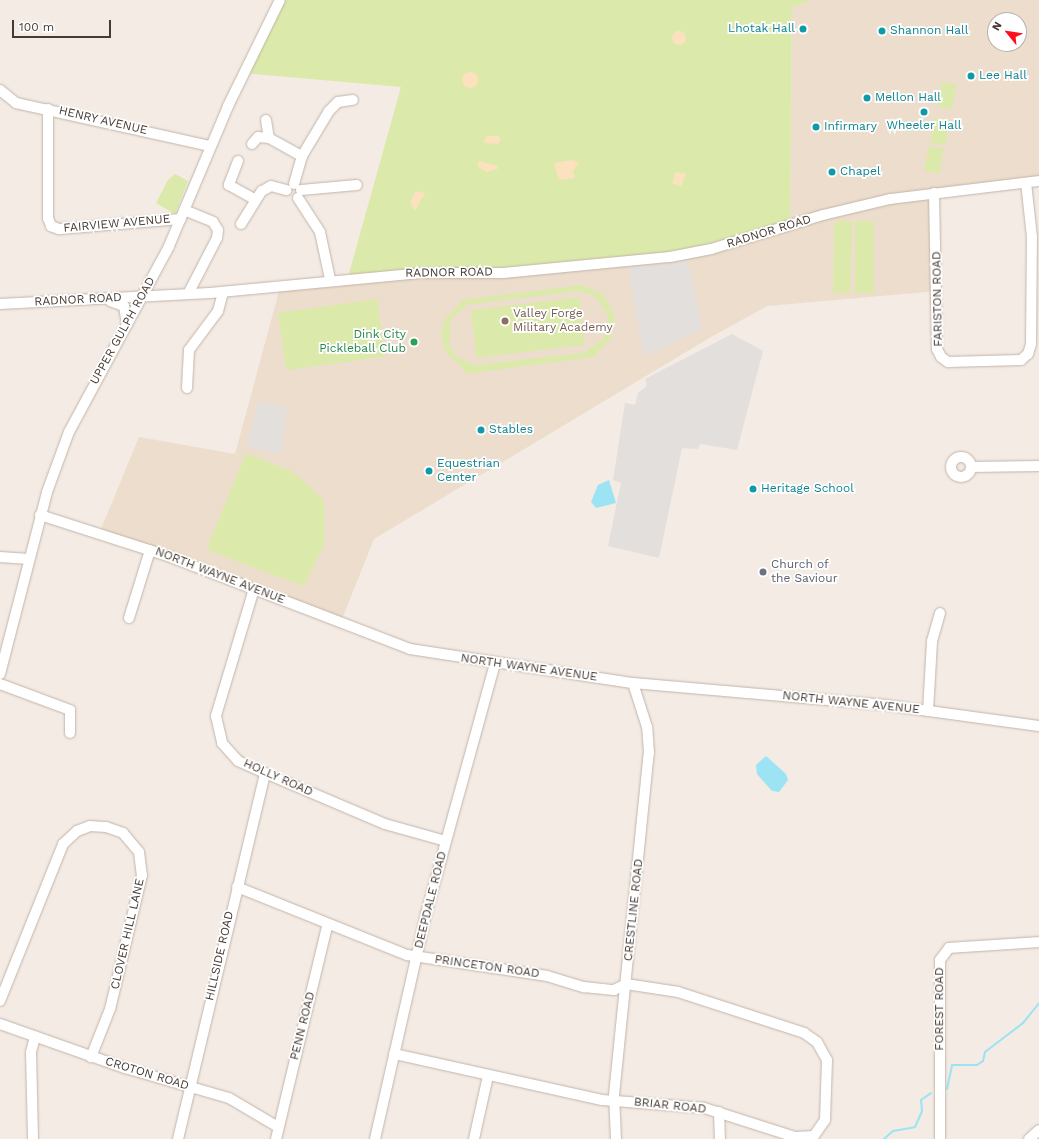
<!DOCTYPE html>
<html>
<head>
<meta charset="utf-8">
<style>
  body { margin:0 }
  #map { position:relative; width:1039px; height:1139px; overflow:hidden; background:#f3ebe4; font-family:"Work Sans",sans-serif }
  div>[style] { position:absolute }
  .education>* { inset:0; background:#edddcd }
  .green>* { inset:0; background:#dbeaaa; transform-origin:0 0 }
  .sand>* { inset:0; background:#fbe1bd }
  .round { border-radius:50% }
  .parking>* { inset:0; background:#e3dfdd }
  .water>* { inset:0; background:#9ce3f4 }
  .stream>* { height:2px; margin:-1px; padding:0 1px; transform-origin:1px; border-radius:1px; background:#9ce3f4 }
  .roads { filter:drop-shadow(0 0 1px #c2b4a9) drop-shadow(0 0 1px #c2b4a9) }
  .minor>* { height:10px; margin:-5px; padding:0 5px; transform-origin:5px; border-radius:5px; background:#fff }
  .minor>.ring { margin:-5px; padding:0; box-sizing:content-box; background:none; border:10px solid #fff; border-radius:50% }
  .dots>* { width:11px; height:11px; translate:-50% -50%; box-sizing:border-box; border:2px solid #fff; border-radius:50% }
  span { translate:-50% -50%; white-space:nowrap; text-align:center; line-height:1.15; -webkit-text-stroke:3.5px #fff; paint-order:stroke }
  .culture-label { font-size:12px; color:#0d838f }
  .right { translate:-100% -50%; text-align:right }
  .left { translate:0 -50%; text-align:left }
  .street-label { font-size:12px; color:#463b34 }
  .education-label { font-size:12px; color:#785e54 }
  .leisure-label { font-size:12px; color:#27864d }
  .worship-label { font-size:12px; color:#5b616d }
  .north { position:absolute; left:987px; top:12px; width:40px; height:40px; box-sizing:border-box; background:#fff; border:1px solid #b5b1ae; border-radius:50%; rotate:300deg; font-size:11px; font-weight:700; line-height:16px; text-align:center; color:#463b34 }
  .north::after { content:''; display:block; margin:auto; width:14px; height:18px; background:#ff0f1e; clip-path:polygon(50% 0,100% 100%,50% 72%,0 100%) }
  .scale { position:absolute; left:12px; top:20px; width:99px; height:18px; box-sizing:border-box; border:2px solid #463b34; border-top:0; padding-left:5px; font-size:12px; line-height:14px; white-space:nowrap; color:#463b34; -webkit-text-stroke:3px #fff; paint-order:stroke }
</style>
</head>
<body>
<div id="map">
  <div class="education">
    <i style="clip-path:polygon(evenodd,810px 0,1039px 0,1039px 181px,934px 193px,938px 291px,767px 306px,711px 337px,374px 539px,340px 624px,99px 534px,139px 437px,235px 454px,281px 284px,790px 225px,792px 8px,810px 0,995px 20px,1019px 20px,1019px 44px,995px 44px,995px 20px)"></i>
  </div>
  <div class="green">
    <i style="clip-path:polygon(280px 0,810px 0,792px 8px,790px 225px,711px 249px,503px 273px,348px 277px,401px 87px,243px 73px)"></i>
    <i style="left:942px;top:82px;width:15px;height:25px;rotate:11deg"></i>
    <i style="left:935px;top:118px;width:15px;height:25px;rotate:11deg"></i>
    <i style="left:929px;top:146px;width:15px;height:25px;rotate:11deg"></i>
    <i style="clip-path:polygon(175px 174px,188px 181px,175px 214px,156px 203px,168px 180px)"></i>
    <i style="clip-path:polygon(838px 220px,852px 221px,850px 293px,833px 293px,834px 225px)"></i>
    <i style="left:855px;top:221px;width:19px;height:72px"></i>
    <i style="clip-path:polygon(evenodd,582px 285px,603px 294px,615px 316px,611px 338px,593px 357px,465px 374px,464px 369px,446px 353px,441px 335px,444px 320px,463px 300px,582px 285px,578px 291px,595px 296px,608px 316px,604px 338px,584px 353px,474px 365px,456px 356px,449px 344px,451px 319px,467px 305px,578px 291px)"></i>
    <i style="left:579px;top:297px;width:48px;height:109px;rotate:83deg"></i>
    <i style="left:377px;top:299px;width:58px;height:100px;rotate:82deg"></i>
    <i style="clip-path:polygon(246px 453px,293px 472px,324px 500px,324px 545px,304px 586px,210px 551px,208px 545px)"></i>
  </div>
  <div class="sand">
    <i class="round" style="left:672px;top:31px;width:14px;height:14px"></i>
    <i class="round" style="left:462px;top:72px;width:16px;height:16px"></i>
    <i style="clip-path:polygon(486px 136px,499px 136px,501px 140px,497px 144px,484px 143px)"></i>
    <i style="clip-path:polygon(572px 160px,579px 163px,573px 171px,575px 178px,559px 180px,554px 163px)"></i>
    <i style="clip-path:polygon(479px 161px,497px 166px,498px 169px,487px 172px,477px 166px)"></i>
    <i style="clip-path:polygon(676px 172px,686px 174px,681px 186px,672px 183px)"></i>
    <i style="clip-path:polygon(416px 191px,425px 193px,415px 211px,410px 202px)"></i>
  </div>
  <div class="parking">
    <i style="clip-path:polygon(688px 261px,702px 329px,644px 356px,628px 267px)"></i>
    <i style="clip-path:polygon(732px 334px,763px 351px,737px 450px,700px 444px,698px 449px,682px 448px,659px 558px,608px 546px,621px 483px,613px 480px,625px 403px,635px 405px,638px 393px,647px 386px,645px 379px)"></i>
    <i style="clip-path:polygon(258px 401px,287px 407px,281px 454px,247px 447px)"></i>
  </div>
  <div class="water">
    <i style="clip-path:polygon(609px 480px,616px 503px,596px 508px,591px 502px,598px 485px)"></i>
    <i style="clip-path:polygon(766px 756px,786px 774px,788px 780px,779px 792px,772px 791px,757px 774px,756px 765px)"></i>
  </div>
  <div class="stream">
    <i style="left:947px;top:1089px;width:25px;rotate:-78deg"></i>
    <i style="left:952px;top:1065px;width:25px"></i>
    <i style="left:977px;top:1065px;width:7px;rotate:-34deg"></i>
    <i style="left:983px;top:1061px;width:9px;rotate:-77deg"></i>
    <i style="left:985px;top:1052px;width:48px;rotate:-37.3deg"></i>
    <i style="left:1023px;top:1023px;width:26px;rotate:-51deg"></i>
    <i style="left:884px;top:1139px;width:12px;rotate:-42deg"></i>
    <i style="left:893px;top:1131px;width:22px;rotate:-10deg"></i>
    <i style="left:915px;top:1127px;width:17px;rotate:-66deg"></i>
    <i style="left:922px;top:1111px;width:11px;rotate:-95deg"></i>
    <i style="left:921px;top:1100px;width:12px;rotate:-35deg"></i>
  </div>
  <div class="roads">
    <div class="minor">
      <i style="left:0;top:90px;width:21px;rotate:39deg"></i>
      <i style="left:16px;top:103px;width:199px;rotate:12.5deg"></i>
      <i style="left:48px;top:109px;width:109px;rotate:90deg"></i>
      <i style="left:48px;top:218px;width:9px;rotate:69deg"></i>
      <i style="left:51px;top:226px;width:9px;rotate:21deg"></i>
      <i style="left:59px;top:229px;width:122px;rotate:-4.7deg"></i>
      <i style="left:266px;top:120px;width:18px;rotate:81deg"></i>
      <i style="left:252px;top:144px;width:9px;rotate:-49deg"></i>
      <i style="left:258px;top:137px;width:11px;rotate:5deg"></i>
      <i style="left:269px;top:138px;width:38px;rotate:29deg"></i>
      <i style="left:238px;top:161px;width:26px;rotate:111deg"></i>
      <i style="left:229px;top:185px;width:29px;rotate:29deg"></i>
      <i style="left:294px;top:184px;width:29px;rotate:-74deg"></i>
      <i style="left:302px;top:156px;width:52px;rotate:-59deg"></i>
      <i style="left:329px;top:111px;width:13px;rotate:-45deg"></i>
      <i style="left:338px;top:102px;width:15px;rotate:-8deg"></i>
      <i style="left:301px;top:190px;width:56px;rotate:-5.1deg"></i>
      <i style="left:934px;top:193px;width:156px;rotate:88.9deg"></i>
      <i style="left:937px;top:349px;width:9px;rotate:63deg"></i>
      <i style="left:941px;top:357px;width:9px;rotate:36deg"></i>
      <i style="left:948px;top:362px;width:73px;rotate:-1.6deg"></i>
      <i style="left:1021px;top:360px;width:9px;rotate:-41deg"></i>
      <i style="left:1028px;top:354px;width:10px;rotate:-73deg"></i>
      <i style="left:1031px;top:344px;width:107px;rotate:-89.5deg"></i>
      <i style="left:1032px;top:237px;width:54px;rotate:-96.3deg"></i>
      <i style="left:298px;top:198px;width:40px;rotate:57.1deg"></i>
      <i style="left:320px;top:232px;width:48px;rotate:78deg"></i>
      <i style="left:184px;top:210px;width:31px;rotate:22deg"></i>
      <i style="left:213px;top:222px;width:9px;rotate:58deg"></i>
      <i style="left:218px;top:230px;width:8px;rotate:97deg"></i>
      <i style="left:217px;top:238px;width:63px;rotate:117.4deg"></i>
      <i style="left:241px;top:224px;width:39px;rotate:-58deg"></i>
      <i style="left:262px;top:191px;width:10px;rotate:-29deg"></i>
      <i style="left:271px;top:186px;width:16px;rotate:15deg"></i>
      <i style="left:110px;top:301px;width:15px;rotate:20deg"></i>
      <i style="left:124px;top:306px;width:19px;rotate:81deg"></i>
      <i style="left:0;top:304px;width:210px;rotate:-3deg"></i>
      <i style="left:210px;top:293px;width:214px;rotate:-5.4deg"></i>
      <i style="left:423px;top:273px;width:80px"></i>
      <i style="left:503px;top:273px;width:168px;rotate:-5.5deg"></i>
      <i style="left:670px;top:257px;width:42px;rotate:-11deg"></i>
      <i style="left:711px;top:249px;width:117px;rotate:-16.9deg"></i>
      <i style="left:823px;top:215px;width:69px;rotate:-13.4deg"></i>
      <i style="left:890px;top:199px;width:150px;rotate:-6.9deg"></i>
      <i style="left:187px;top:388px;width:38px;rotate:-87deg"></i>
      <i style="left:189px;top:350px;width:49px;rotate:-53.4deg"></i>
      <i style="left:218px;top:311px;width:20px;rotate:-75deg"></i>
      <i class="ring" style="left:951px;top:457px;width:10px;height:10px"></i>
      <i style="left:971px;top:467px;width:68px;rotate:-0.8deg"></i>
      <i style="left:40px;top:515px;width:134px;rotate:17.8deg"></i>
      <i style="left:168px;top:556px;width:259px;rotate:21deg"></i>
      <i style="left:410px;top:649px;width:226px;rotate:8.7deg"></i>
      <i style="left:633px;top:683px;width:253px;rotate:5deg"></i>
      <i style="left:885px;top:705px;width:155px;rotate:7.8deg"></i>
      <i style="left:0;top:557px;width:29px;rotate:4deg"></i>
      <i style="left:254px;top:589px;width:133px;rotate:106.7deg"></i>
      <i style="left:216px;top:716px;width:28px;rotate:77deg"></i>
      <i style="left:222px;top:743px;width:24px;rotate:48deg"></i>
      <i style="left:238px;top:761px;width:30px;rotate:24deg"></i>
      <i style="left:265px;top:773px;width:130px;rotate:23deg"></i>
      <i style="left:385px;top:824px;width:63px;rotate:15.6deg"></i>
      <i style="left:129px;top:618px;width:71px;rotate:-72.8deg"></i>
      <i style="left:0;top:674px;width:188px;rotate:-75.5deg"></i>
      <i style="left:47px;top:492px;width:64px;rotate:-69.9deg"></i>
      <i style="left:69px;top:432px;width:211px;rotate:-61.7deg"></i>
      <i style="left:169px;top:246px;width:152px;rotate:-67.1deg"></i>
      <i style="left:228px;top:106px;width:118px;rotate:-63.9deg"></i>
      <i style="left:0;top:684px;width:75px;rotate:20.4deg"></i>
      <i style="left:70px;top:710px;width:23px;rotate:90deg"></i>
      <i style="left:928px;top:711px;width:70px;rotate:-86.7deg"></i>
      <i style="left:932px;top:641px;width:29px;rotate:-74deg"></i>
      <i style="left:237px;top:887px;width:183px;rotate:21.8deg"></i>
      <i style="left:407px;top:955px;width:142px;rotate:8.5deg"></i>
      <i style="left:547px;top:976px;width:39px;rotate:17deg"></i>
      <i style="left:584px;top:987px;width:30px;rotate:6deg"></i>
      <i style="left:614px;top:990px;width:13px;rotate:-27deg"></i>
      <i style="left:626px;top:984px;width:53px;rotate:8.7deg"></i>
      <i style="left:678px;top:992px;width:133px;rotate:18deg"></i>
      <i style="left:804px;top:1033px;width:16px;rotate:35deg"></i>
      <i style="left:817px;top:1042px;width:21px;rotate:61deg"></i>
      <i style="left:827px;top:1060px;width:60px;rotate:91.9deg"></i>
      <i style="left:825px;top:1120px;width:19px;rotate:125deg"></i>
      <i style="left:814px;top:1136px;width:19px;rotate:177deg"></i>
      <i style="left:795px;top:1137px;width:96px;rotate:-162.3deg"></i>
      <i style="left:704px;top:1108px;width:102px;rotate:-175.5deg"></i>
      <i style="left:602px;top:1100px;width:213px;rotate:-167.5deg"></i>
      <i style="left:0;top:1001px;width:169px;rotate:-68.1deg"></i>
      <i style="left:63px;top:844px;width:19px;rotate:-43deg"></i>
      <i style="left:77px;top:831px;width:14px;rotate:-21deg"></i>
      <i style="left:90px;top:826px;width:16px;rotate:4deg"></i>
      <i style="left:106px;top:827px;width:18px;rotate:19deg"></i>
      <i style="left:123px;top:833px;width:25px;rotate:50deg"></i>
      <i style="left:139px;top:852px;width:23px;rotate:83deg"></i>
      <i style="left:142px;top:875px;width:138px;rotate:103.4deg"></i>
      <i style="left:110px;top:1009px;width:52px;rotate:111.6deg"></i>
      <i style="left:0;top:1024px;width:133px;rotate:19.4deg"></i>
      <i style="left:125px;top:1068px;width:108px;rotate:16.1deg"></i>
      <i style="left:229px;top:1098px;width:57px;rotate:30.6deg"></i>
      <i style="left:719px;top:1112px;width:27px;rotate:88deg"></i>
      <i style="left:33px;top:1139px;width:87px;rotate:-91.3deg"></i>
      <i style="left:31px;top:1052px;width:16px;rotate:-75deg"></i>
      <i style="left:178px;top:1139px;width:376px;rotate:-76.6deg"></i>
      <i style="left:276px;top:1139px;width:219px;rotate:-76.5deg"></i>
      <i style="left:375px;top:1139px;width:231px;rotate:-77.2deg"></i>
      <i style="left:426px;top:914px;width:260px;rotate:-74.6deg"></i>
      <i style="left:474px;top:1139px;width:65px;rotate:-77.5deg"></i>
      <i style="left:616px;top:1139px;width:44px;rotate:-92.6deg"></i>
      <i style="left:614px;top:1095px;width:344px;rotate:-84.2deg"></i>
      <i style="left:649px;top:753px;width:26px;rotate:-94deg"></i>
      <i style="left:647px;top:727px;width:46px;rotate:-107.7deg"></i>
      <i style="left:940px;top:1139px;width:179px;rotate:-90deg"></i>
      <i style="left:940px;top:960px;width:15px;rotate:-53deg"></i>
      <i style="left:949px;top:948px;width:90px;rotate:-3.8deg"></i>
      <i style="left:1029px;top:1139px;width:13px;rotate:-42deg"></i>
    </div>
  </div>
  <div class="dots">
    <i style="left:803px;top:29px;background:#0f9aa8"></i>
    <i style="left:882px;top:31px;background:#0f9aa8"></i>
    <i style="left:971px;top:76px;background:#0f9aa8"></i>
    <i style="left:867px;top:98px;background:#0f9aa8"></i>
    <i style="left:924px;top:112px;background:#0f9aa8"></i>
    <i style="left:816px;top:127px;background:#0f9aa8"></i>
    <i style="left:832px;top:172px;background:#0f9aa8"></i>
    <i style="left:505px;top:321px;background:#8d6e63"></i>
    <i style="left:414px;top:342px;background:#2e9e5b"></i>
    <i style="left:481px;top:430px;background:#0f9aa8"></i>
    <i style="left:429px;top:471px;background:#0f9aa8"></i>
    <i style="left:753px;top:489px;background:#0f9aa8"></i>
    <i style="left:763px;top:572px;background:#6b7280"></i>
  </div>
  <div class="culture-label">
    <span class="right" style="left:795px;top:29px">Lhotak Hall</span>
    <span class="left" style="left:890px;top:31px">Shannon Hall</span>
    <span class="left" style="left:979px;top:76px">Lee Hall</span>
    <span class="left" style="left:875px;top:98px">Mellon Hall</span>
    <span style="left:924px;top:126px">Wheeler Hall</span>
    <span class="left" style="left:824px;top:127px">Infirmary</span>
    <span class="left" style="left:840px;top:172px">Chapel</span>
    <span class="left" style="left:489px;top:430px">Stables</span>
    <span class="left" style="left:437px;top:471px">Equestrian<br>Center</span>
    <span class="left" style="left:761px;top:489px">Heritage School</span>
  </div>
  <div class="street-label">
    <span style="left:103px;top:121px;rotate:13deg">HENRY AVENUE</span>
    <span style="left:117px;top:224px;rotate:-5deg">FAIRVIEW AVENUE</span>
    <span style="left:769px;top:232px;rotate:-17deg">RADNOR ROAD</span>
    <span style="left:449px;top:273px;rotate:-1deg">RADNOR ROAD</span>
    <span style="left:938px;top:299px;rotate:-91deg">FARISTON ROAD</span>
    <span style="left:78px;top:300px;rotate:-3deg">RADNOR ROAD</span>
    <span style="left:123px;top:331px;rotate:-61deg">UPPER GULPH ROAD</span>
    <span style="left:220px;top:576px;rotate:21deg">NORTH WAYNE AVENUE</span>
    <span style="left:529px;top:668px;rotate:8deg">NORTH WAYNE AVENUE</span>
    <span style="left:851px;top:703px;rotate:6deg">NORTH WAYNE AVENUE</span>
    <span style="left:278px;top:778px;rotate:24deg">HOLLY ROAD</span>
    <span style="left:431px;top:900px;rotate:-76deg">DEEPDALE ROAD</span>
    <span style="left:634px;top:910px;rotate:-84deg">CRESTLINE ROAD</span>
    <span style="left:128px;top:934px;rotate:-77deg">CLOVER HILL LANE</span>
    <span style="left:220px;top:956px;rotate:-77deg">HILLSIDE ROAD</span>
    <span style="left:487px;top:967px;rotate:8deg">PRINCETON ROAD</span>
    <span style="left:940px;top:1009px;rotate:-90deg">FOREST ROAD</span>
    <span style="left:303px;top:1026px;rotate:-76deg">PENN ROAD</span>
    <span style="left:147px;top:1074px;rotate:17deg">CROTON ROAD</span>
    <span style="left:670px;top:1106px;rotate:6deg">BRIAR ROAD</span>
  </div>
  <div class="education-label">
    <span class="left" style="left:513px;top:321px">Valley Forge<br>Military Academy</span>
  </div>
  <div class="leisure-label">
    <span class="right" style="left:406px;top:342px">Dink City<br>Pickleball Club</span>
  </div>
  <div class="worship-label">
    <span class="left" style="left:771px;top:572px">Church of<br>the Saviour</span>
  </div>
  <div class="north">N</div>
  <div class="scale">100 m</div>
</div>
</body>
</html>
